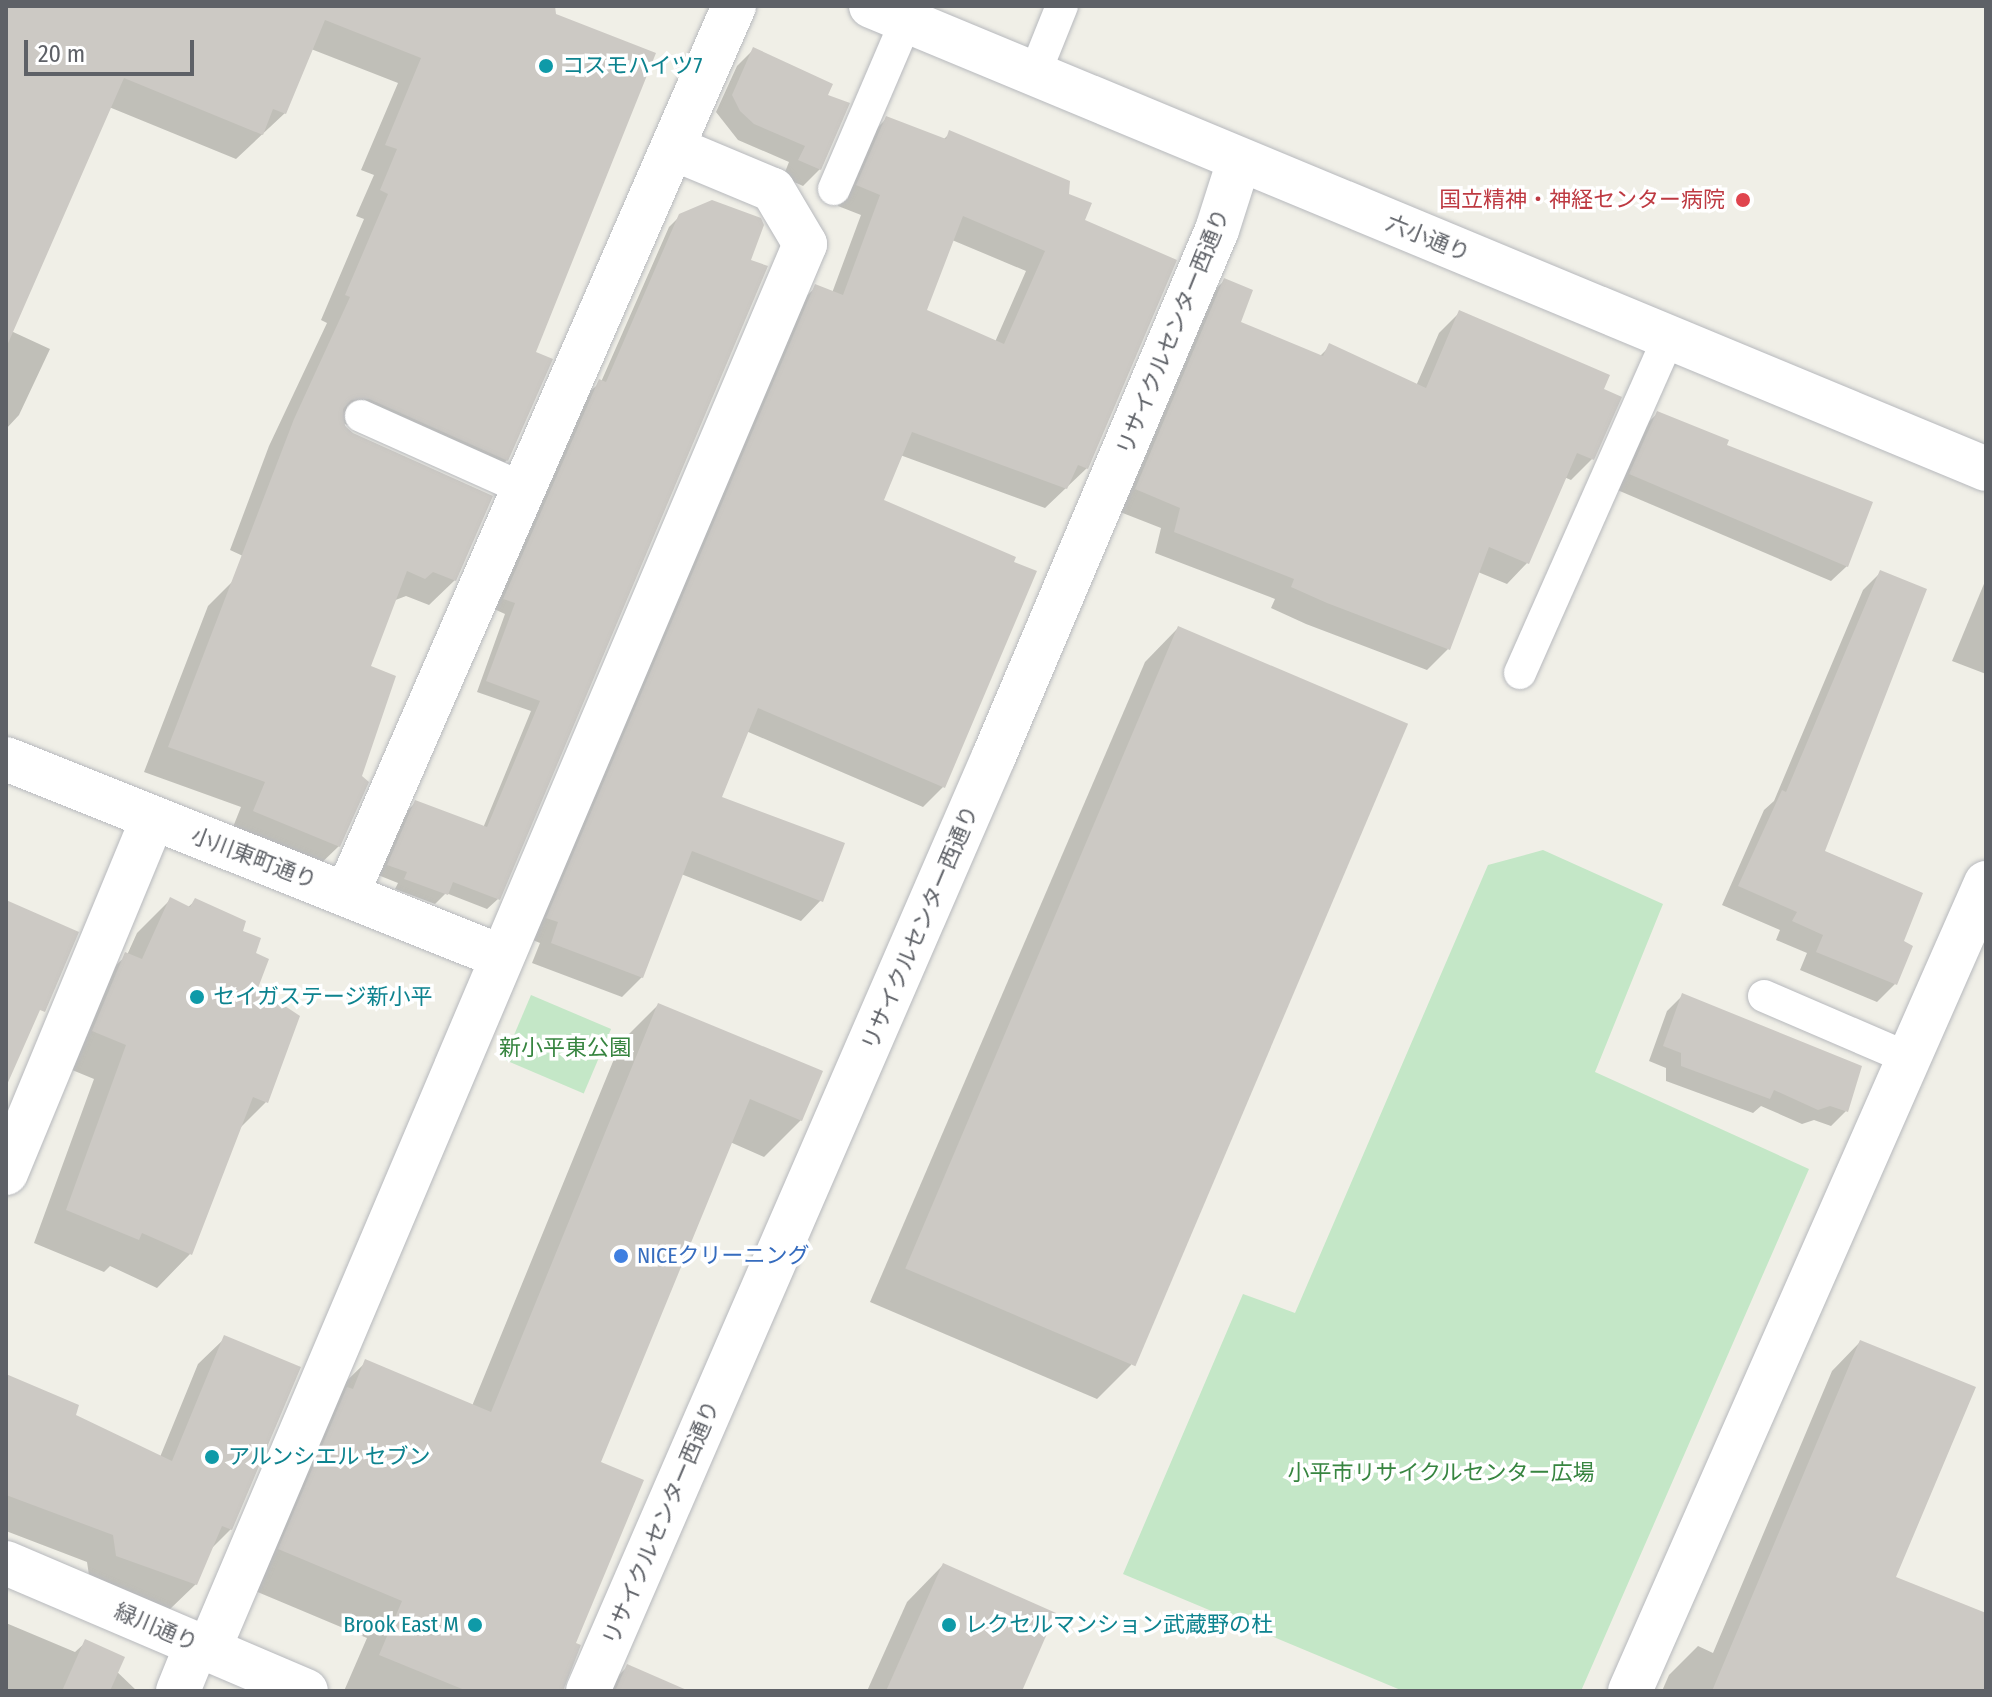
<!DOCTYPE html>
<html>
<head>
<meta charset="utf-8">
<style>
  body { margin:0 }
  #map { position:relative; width:1992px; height:1697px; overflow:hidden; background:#f0efe7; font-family:"Fira Sans Condensed","Noto Sans JP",sans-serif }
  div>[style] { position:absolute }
  .green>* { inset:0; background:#c4e7c7; transform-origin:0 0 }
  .shadow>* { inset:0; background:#0003 }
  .building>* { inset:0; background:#ccc9c4; transform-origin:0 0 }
  .roads { filter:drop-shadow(0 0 2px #b7b9bd) drop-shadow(0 0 2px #b7b9bd) }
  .lane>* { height:32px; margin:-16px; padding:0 16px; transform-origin:16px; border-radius:16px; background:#fff }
  .street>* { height:44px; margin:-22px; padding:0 22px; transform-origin:22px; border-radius:22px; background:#fff }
  .secondary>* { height:44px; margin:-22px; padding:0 22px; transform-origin:22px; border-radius:22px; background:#fff }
  .dots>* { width:22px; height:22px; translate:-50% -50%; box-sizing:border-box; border:4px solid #fff; border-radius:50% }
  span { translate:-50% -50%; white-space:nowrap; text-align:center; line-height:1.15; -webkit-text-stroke:7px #fff; paint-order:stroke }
  .culture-label { font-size:22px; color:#0d838f }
  .left { translate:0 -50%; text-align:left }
  .right { translate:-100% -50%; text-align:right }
  .health-label { font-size:22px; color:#be3a42 }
  .street-label { font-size:22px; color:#5e6167 }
  .park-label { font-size:22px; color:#378540 }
  .shop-label { font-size:22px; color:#366cbe }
  .frame { position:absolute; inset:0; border:8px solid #5e6167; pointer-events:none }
  .scale { position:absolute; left:24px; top:40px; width:170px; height:36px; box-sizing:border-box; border:4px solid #5e6167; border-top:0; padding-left:10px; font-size:24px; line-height:28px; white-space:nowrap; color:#5e6167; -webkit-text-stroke:6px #fff; paint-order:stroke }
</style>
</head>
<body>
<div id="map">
  <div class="green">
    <i style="clip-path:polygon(1543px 850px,1663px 904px,1595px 1072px,1809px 1169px,1581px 1691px,1403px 1691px,1123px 1574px,1243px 1294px,1295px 1313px,1488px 865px)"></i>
    <i style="left:531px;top:995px;width:87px;height:70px;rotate:23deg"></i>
  </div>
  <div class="shadow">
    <i style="clip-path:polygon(6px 6px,551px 6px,534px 353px,507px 460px,482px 485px,343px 423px,455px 580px,429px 605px,406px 596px,393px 601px,368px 667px,339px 846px,313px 871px,229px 837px,241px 807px,144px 772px,208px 606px,233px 581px,243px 556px,230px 550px,269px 446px,327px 323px,321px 320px,364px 219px,356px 216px,374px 175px,361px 170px,398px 83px,311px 49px,285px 113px,236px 159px,109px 107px,11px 331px,50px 349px,19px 415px,6px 429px)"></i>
    <i style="clip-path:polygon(753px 50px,820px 169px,803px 186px,783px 177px,789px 162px,738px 140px,716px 112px,737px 66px)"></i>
    <i style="clip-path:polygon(evenodd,886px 119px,943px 140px,950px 133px,1067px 195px,1083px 221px,1087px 468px,1045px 508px,900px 455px,881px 501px,1034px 572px,943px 787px,923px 807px,746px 731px,719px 799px,821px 900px,801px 921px,681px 874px,642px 977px,622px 997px,532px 963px,540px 943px,528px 938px,795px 307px,816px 287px,832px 293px,861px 215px,838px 206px,866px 139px,886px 119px,952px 240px,1026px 271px,995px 342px,925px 311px,952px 240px)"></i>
    <i style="clip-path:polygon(681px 215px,498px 899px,487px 909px,446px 893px,435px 904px,395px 889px,398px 883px,378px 875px,405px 813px,416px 802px,483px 828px,531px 711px,477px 692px,505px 614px,494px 609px,589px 392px,601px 382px,669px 227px)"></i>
    <i style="clip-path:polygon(1224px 281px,1238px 323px,1319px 357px,1330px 346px,1416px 386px,1439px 333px,1460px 312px,1601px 390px,1592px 459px,1571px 480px,1564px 477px,1527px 563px,1507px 584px,1478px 572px,1448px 649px,1427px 670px,1306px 624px,1271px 608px,1275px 599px,1155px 553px,1161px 528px,1115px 510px,1203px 301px)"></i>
    <i style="clip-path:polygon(1658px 413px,1724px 446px,1847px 566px,1831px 581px,1615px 489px,1642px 428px)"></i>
    <i style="clip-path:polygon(1881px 572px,1822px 852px,1901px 942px,1895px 984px,1877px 1002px,1800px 970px,1807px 953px,1776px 940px,1780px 930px,1722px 905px,1764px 810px,1774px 801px,1863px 590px)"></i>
    <i style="clip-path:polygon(1986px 579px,1986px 674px,1952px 661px)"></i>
    <i style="clip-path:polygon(1178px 628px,1131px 1365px,1097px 1399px,870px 1302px,1145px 662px)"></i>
    <i style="clip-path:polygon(170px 900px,187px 908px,195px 901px,240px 932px,253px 954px,266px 1102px,238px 1130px,190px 1254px,157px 1288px,110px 1266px,104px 1272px,34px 1243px,94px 1079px,60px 1065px,92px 987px,127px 955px,137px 933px)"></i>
    <i style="clip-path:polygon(1682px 996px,1846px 1111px,1831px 1126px,1814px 1120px,1802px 1124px,1761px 1106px,1753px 1113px,1666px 1081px,1666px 1068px,1649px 1061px,1667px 1011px)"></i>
    <i style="clip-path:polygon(658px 1005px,801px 1120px,764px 1157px,730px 1142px,599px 1463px,562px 1691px,344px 1691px,367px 1638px,243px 1586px,329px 1398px,366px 1362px,472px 1406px,621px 1042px)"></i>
    <i style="clip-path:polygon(225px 1338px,231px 1529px,210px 1550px,196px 1584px,169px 1610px,90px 1582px,87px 1562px,6px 1531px,6px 1376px,73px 1416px,160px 1457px,198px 1364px)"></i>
    <i style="clip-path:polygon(1860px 1342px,1893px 1578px,1986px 1615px,1986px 1691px,1662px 1691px,1669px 1675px,1698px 1646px,1713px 1653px,1832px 1371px)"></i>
    <i style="clip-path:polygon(943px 1565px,1021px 1691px,867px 1691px,907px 1602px)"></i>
    <i style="clip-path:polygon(6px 1623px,75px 1652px,86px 1642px,137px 1691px,6px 1691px)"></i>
    <i style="clip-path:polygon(627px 1667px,685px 1691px,603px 1691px)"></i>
  </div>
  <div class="building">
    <i style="clip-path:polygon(6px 6px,555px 6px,556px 14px,656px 53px,536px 352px,553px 359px,508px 461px,369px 399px,351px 400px,343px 409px,345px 426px,353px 433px,493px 496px,456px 581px,433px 572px,425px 579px,407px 571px,371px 666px,396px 676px,362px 776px,369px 782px,340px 847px,253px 811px,265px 782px,168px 747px,294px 419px,350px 297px,345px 295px,388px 194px,380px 190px,397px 149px,385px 145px,421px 58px,325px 20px,286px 114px,273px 109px,263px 135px,124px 78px,6px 348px)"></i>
    <i style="clip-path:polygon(753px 47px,833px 84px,828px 95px,850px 103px,821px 170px,798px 160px,805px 146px,754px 124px,740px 111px,732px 95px)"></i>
    <i style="clip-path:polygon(evenodd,886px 116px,946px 139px,949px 130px,1070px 181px,1069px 194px,1092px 203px,1085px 220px,1177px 260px,1088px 469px,1078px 465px,1067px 489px,912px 432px,884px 500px,1016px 557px,1014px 562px,1037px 571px,945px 788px,758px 708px,722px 797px,845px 843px,823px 902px,692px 851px,643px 978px,551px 943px,558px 922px,546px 918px,815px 284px,843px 295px,880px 195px,856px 185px,886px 116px,963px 216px,1045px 251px,1004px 344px,927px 310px,963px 216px)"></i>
    <i style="clip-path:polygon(712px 200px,761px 218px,764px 225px,751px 260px,768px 266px,500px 900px,453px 882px,448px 895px,404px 879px,407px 872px,387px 865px,415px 800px,487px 827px,540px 701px,486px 681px,515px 603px,503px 599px,599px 379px,606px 382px,679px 214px)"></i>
    <i style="clip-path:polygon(1224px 278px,1253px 290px,1241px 322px,1323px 356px,1329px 343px,1426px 388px,1459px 310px,1610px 375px,1604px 389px,1622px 397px,1594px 460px,1577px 453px,1529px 564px,1489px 547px,1450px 650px,1327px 603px,1291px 587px,1294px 579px,1174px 532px,1180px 508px,1135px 489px)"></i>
    <i style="clip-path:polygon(1657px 411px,1729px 440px,1727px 445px,1873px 502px,1848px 567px,1629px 474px)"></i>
    <i style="clip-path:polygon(1880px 570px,1927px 589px,1825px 851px,1923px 893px,1904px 941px,1913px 946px,1897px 985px,1816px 952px,1823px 935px,1792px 921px,1797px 912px,1738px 886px,1782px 790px,1786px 792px)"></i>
    <i style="left:1178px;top:626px;width:250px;height:698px;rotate:23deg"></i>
    <i style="clip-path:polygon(170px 897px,190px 907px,195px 898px,246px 921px,243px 931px,261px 938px,256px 953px,269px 959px,258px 988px,300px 1016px,268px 1103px,253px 1097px,192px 1255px,142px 1233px,139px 1240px,66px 1210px,126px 1045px,92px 1031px,125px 952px,142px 959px)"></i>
    <i style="clip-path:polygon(6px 900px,79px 932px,45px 1012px,40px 1010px,6px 1087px)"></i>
    <i style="clip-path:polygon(1682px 993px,1862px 1066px,1848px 1112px,1830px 1106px,1818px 1110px,1774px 1090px,1770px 1099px,1681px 1066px,1681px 1053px,1663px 1046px)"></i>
    <i style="clip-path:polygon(658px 1003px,823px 1071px,802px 1121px,750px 1099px,601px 1462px,644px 1480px,576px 1643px,581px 1645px,563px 1691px,467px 1691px,379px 1655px,402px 1601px,278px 1549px,347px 1387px,353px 1389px,365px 1359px,491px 1412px)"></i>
    <i style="clip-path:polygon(224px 1335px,301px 1367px,232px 1530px,222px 1526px,197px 1585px,116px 1556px,113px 1535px,6px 1495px,6px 1374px,79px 1405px,76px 1415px,172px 1461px)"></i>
    <i style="clip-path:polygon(1860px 1340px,1976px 1387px,1896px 1577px,1986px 1613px,1986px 1691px,1712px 1691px)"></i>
    <i style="clip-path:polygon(943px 1563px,1056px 1613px,1022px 1691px,886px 1691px)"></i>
    <i style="clip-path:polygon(85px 1639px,125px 1657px,110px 1691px,62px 1691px)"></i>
    <i style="clip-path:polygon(627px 1664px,689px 1691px,615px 1691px)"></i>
  </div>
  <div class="roads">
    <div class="lane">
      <i style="left:1035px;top:73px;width:72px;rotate:-68.1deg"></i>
      <i style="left:834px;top:189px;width:183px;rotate:-66.8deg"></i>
      <i style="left:361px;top:416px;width:179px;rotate:24.1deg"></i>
      <i style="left:1520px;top:673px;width:368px;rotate:-66.1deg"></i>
      <i style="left:1764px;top:996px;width:159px;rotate:23.3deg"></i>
    </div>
    <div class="street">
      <i style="left:6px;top:759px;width:534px;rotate:21.76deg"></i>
      <i style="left:347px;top:894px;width:969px;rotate:-66.45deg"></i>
      <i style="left:6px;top:1173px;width:384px;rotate:-67.5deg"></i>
      <i style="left:209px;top:1649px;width:1526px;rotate:-67.01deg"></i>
      <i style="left:805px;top:244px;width:63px;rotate:-120.7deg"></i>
      <i style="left:773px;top:190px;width:106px;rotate:-157.3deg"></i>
      <i style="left:178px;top:1691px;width:51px;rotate:-68deg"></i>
      <i style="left:588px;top:1691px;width:1019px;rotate:-66.53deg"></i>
      <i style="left:994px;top:756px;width:571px;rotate:-67.03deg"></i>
      <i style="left:1217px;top:230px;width:72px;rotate:-72.3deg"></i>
      <i style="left:1630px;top:1691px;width:883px;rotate:-66.22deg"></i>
    </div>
    <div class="secondary">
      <i style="left:871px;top:6px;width:1207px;rotate:22.55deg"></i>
      <i style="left:6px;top:1563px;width:326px;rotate:23.1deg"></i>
    </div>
  </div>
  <div class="dots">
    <i style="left:546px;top:66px;background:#0f9aa8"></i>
    <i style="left:1743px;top:200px;background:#e0444e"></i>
    <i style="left:197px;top:997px;background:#0f9aa8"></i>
    <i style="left:621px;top:1256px;background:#3f7fe0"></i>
    <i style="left:212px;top:1457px;background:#0f9aa8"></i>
    <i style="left:475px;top:1625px;background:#0f9aa8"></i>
    <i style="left:949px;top:1625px;background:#0f9aa8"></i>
  </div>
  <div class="culture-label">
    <span class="left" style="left:562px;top:66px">コスモハイツ7</span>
    <span class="left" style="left:213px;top:997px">セイガステージ新小平</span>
    <span class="left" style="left:228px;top:1457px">アルンシエル セブン</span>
    <span class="right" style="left:459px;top:1625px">Brook East M</span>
    <span class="left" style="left:965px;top:1625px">レクセルマンション武蔵野の杜</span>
  </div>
  <div class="health-label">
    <span class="right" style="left:1725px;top:200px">国立精神・神経センター病院</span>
  </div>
  <div class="street-label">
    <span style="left:1428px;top:238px;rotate:22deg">六小通り</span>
    <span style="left:1173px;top:332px;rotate:-68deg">リサイクルセンター西通り</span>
    <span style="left:254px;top:858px;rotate:21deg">小川東町通り</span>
    <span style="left:920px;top:928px;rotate:-67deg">リサイクルセンター西通り</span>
    <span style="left:661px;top:1523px;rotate:-67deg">リサイクルセンター西通り</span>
    <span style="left:156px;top:1627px;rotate:23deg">緑川通り</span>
  </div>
  <div class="park-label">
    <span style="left:565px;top:1048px">新小平東公園</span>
    <span style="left:1441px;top:1473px">小平市リサイクルセンター広場</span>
  </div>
  <div class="shop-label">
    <span class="left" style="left:637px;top:1256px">NICEクリーニング</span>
  </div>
  <div class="frame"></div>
  <div class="scale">20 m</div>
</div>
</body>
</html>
